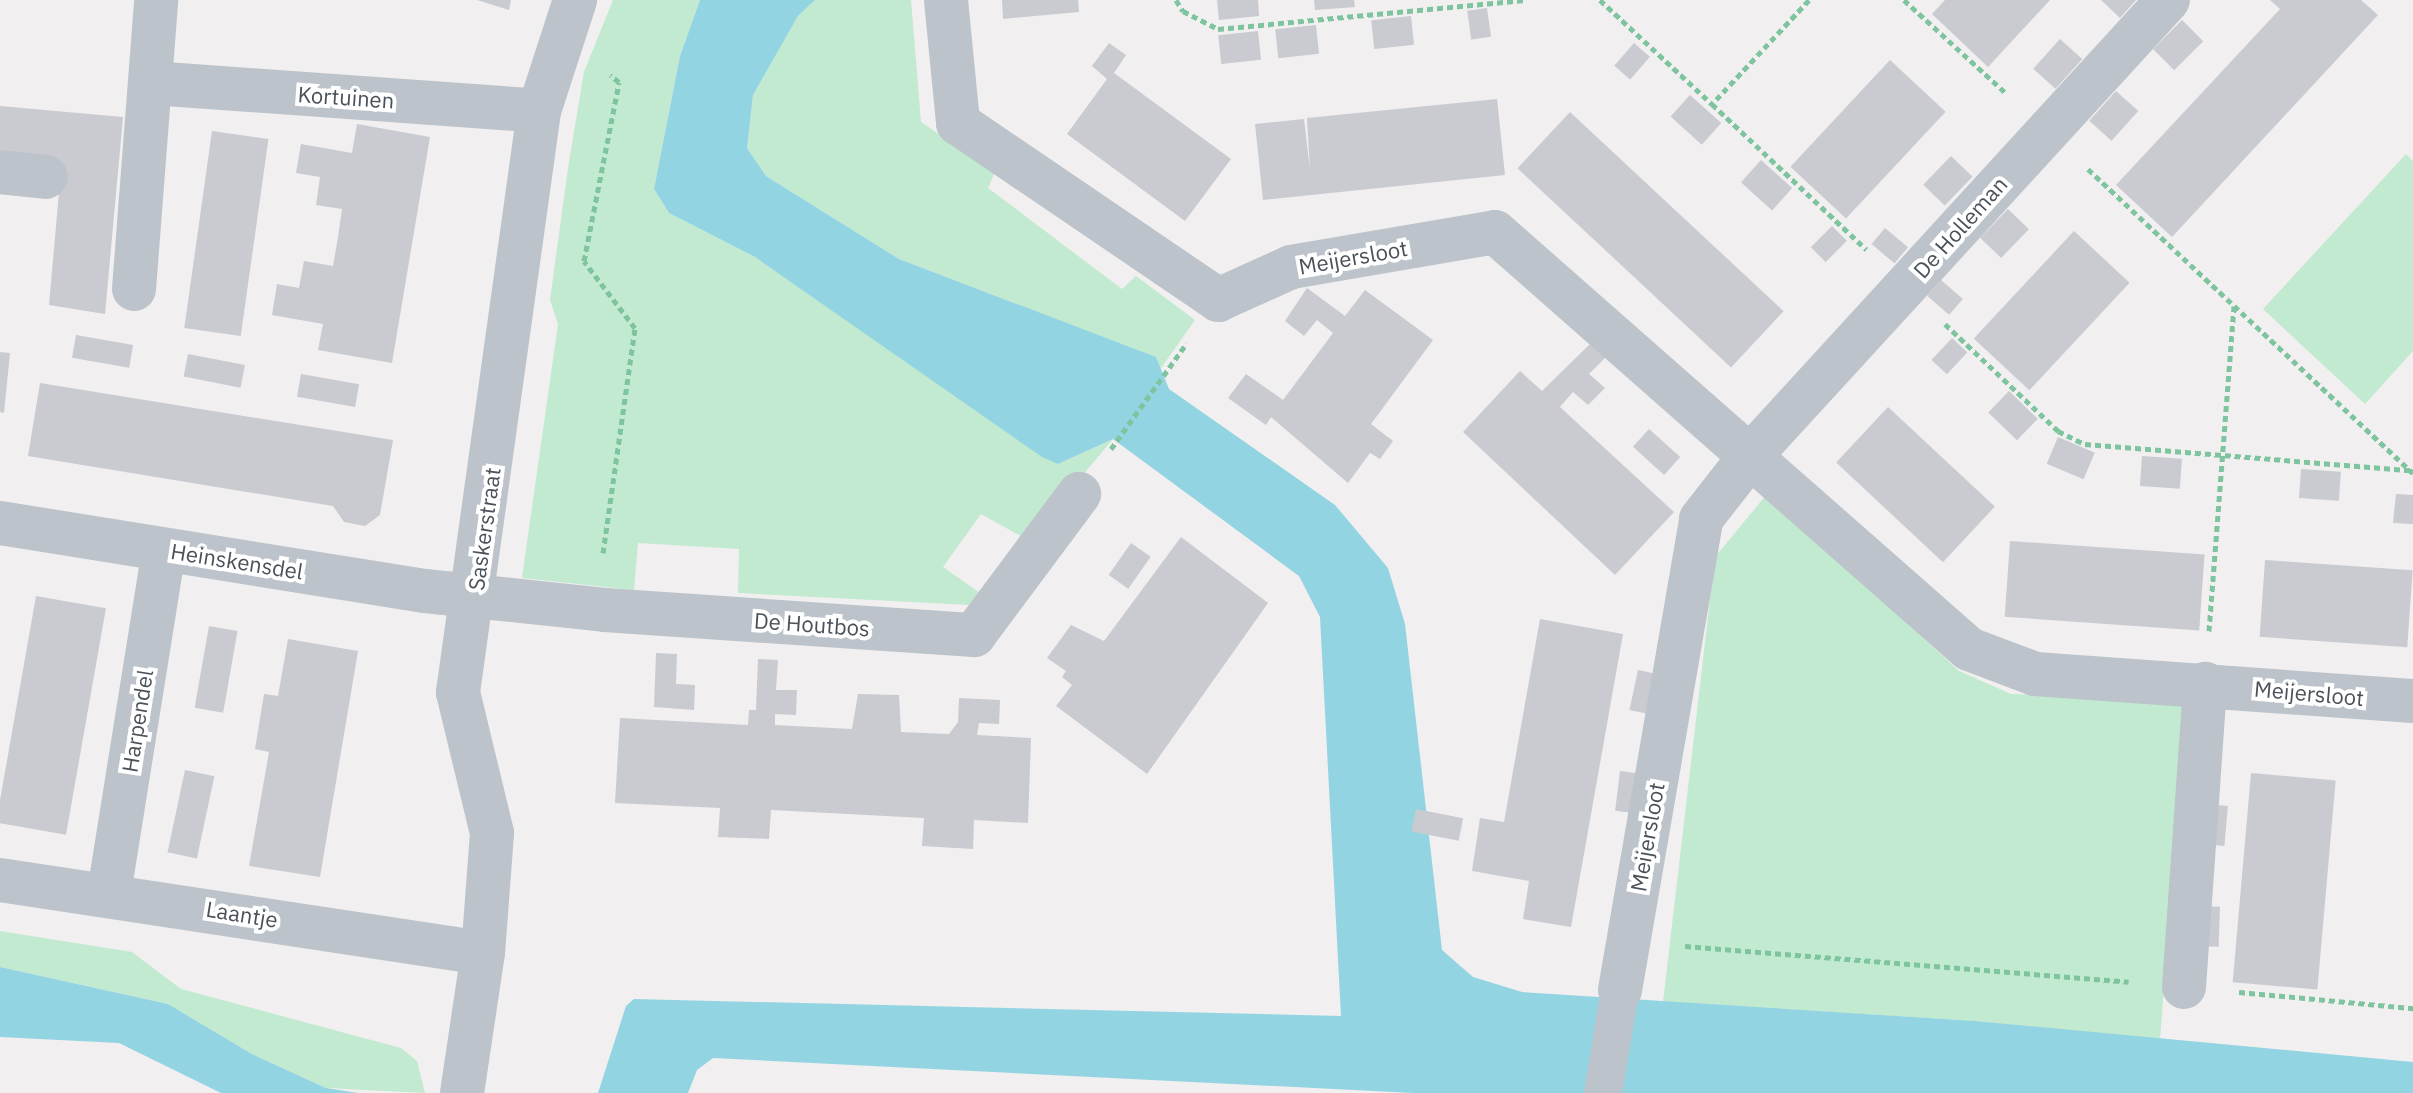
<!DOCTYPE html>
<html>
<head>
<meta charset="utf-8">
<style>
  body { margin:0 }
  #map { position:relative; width:2413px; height:1093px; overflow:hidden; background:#f1efef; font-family:"IBM Plex Sans",sans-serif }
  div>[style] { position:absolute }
  .green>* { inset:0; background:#c2ead0 }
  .water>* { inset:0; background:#93d4e2 }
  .building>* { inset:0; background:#c9cbd1; transform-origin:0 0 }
  .path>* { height:5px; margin-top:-2.5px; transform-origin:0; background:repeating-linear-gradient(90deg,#7dc49f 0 6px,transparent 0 10px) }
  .pedestrian>* { height:38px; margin:-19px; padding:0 19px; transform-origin:19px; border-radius:19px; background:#bcc3ca }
  .minor>* { height:44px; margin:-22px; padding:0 22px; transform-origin:22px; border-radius:22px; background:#bcc3ca }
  span { translate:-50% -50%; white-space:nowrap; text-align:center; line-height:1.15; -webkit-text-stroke:8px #fff; paint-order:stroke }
  .street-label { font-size:22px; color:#49525a }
</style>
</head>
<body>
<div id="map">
  <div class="green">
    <i style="clip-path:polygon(613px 0,700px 0,680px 56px,654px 189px,669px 213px,755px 257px,1058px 464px,1113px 439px,1028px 540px,981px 514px,943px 567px,983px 595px,969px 605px,738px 593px,739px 549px,638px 543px,634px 590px,522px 578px,558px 324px,550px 300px,568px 168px,584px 72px)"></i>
    <i style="clip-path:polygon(815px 0,911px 0,921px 122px,995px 172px,988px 188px,1122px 289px,1136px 276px,1195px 320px,1159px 371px,1155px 357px,899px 259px,766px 176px,747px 148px,753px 95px,798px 16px)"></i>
    <i style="clip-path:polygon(2406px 154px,2413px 161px,2413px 351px,2365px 404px,2263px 309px)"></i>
    <i style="clip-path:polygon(1767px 494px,1959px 671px,2011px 694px,2186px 700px,2160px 1040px,1975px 1021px,1663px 1002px,1715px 557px)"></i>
    <i style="clip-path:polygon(0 931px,132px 952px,181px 989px,401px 1048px,417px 1061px,425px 1093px,326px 1088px,252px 1054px,168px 1004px,0 967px)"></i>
  </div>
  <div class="water">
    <i style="clip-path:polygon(700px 0,815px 0,798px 16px,753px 95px,747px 148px,766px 176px,899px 259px,1156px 357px,1169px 389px,1335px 505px,1388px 568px,1405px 624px,1442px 950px,1473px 977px,1522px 992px,1975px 1021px,2413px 1062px,2413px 1093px,1413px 1093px,713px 1058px,697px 1070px,688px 1093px,598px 1093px,626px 1006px,634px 999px,1341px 1016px,1320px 617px,1299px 576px,1113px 439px,1058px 464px,1042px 457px,755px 257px,669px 213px,654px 189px,680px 56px)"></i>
    <i style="clip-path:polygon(0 967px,168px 1004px,252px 1054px,326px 1088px,358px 1093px,221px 1093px,119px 1043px,0 1037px)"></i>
  </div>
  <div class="building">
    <i style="clip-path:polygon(477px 0,511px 0,509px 10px)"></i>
    <i style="clip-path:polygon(1002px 0,1078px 0,1079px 12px,1003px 19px)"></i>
    <i style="clip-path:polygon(1217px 0,1258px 0,1259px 16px,1219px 20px)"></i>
    <i style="clip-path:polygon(1314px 0,1354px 0,1355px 7px,1315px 10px)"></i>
    <i style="clip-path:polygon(1945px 0,2050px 0,1988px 67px,1932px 14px)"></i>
    <i style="clip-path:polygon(2101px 0,2136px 0,2120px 18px)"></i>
    <i style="clip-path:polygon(2270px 0,2361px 0,2378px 15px,2172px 237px,2116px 185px,2280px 9px)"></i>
    <i style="left:1487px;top:8px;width:29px;height:20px;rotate:82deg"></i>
    <i style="left:1411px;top:16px;width:29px;height:40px;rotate:84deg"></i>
    <i style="left:2182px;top:20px;width:30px;height:41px;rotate:45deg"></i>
    <i style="left:1316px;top:25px;width:29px;height:41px;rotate:84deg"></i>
    <i style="left:1258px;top:31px;width:29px;height:40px;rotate:84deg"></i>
    <i style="left:2060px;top:39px;width:30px;height:40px;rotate:42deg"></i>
    <i style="clip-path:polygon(1109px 43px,1126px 55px,1114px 73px,1231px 159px,1185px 221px,1067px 134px,1107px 79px,1092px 66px)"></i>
    <i style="left:1634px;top:43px;width:21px;height:30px;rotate:41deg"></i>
    <i style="left:1890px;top:60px;width:76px;height:146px;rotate:43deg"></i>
    <i style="left:2116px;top:91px;width:30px;height:40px;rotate:42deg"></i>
    <i style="left:1690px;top:95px;width:42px;height:29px;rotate:42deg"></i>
    <i style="clip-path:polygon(1497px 99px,1505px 175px,1263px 200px,1255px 124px,1304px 119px,1310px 170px,1307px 118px)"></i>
    <i style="clip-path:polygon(0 106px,123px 117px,105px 314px,49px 305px,61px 170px,0 157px)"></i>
    <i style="left:1570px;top:112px;width:292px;height:77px;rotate:43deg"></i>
    <i style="clip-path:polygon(357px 124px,430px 137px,392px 363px,318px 350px,323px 324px,272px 315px,277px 284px,299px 288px,304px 261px,333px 266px,338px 237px,342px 209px,316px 205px,320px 177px,296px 173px,301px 144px,352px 153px)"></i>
    <i style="left:212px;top:131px;width:57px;height:199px;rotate:8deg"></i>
    <i style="left:1951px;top:156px;width:30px;height:40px;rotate:44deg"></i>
    <i style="left:1761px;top:160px;width:42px;height:30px;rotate:42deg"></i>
    <i style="left:2008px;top:209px;width:29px;height:40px;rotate:44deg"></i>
    <i style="left:1832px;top:226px;width:21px;height:30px;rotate:45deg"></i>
    <i style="left:1885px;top:228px;width:30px;height:21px;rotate:40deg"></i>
    <i style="left:2074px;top:231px;width:76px;height:147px;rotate:43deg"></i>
    <i style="left:1941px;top:280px;width:29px;height:21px;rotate:41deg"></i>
    <i style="clip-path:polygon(1307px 288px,1345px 316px,1365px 290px,1433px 340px,1371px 424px,1393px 441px,1380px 459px,1370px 453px,1348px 483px,1271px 417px,1266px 425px,1228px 398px,1246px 374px,1283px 400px,1333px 333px,1317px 320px,1304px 336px,1285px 321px)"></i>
    <i style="left:76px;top:335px;width:58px;height:23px;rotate:10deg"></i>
    <i style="left:1952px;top:338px;width:21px;height:30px;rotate:43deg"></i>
    <i style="clip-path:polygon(1592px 342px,1607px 356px,1589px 374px,1605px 388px,1588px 405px,1573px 392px,1560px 407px,1674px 512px,1615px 575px,1463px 432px,1520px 371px,1542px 391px)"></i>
    <i style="clip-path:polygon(0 352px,10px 353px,4px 413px,0 412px)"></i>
    <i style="left:188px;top:354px;width:58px;height:23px;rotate:11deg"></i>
    <i style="left:301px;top:374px;width:59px;height:23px;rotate:10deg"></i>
    <i style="clip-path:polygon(40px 383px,393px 440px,380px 515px,365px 526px,344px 522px,333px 506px,28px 456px)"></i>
    <i style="left:2009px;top:391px;width:40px;height:30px;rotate:44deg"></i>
    <i style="left:1888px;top:407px;width:146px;height:76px;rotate:43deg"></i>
    <i style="left:1649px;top:429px;width:42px;height:24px;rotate:42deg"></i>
    <i style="left:2058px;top:437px;width:40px;height:29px;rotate:23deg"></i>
    <i style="left:2142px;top:456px;width:40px;height:30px;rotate:4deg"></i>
    <i style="left:2301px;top:469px;width:40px;height:29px;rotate:4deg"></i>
    <i style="clip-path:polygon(2396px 494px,2413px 495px,2413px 524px,2393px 523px)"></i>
    <i style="clip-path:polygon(1181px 537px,1268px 603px,1147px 774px,1056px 706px,1072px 685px,1062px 677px,1066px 671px,1047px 658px,1071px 625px,1104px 641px)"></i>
    <i style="left:2010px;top:541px;width:195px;height:76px;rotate:4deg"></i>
    <i style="left:1131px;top:543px;width:24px;height:39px;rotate:35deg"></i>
    <i style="left:2265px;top:560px;width:148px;height:77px;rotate:4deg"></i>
    <i style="left:36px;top:596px;width:71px;height:230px;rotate:10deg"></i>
    <i style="clip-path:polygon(1540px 619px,1623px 634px,1571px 927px,1523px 919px,1529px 881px,1472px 871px,1480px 818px,1504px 822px)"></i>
    <i style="left:209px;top:626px;width:29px;height:83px;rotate:10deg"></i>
    <i style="clip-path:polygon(288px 639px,358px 651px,320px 877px,249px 866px,269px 752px,255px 749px,264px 694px,278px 696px)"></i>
    <i style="clip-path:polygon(656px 653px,677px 654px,676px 684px,695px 685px,694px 710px,654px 707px)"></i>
    <i style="clip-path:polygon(758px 659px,778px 660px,776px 690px,797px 690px,796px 715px,775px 714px,775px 725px,852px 729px,858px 694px,899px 695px,901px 732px,949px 734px,958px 722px,959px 698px,1000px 700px,999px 724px,979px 723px,977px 735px,1031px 738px,1028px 823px,974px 820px,973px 849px,922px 846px,924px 818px,771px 810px,769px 839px,718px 837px,720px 808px,615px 803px,620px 718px,748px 725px,749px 710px,756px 710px)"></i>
    <i style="left:1638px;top:670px;width:24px;height:41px;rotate:12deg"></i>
    <i style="left:185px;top:770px;width:30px;height:84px;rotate:12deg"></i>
    <i style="left:1620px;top:771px;width:24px;height:40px;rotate:7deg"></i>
    <i style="left:2251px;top:773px;width:85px;height:210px;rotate:5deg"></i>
    <i style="left:2204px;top:804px;width:24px;height:40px;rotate:5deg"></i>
    <i style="left:1416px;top:809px;width:48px;height:23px;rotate:11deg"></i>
    <i style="left:2196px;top:906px;width:24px;height:40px;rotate:2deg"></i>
  </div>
  <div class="path">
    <i style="left:1176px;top:0;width:13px;rotate:58deg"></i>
    <i style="left:1183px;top:11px;width:39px;rotate:27deg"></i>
    <i style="left:1218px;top:29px;width:308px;rotate:-5.4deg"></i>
    <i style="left:1600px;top:0;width:153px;rotate:42.9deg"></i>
    <i style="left:1809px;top:0;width:142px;rotate:133deg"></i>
    <i style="left:1712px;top:104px;width:212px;rotate:43.3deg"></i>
    <i style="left:1904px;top:0;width:139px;rotate:42.4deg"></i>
    <i style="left:2088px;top:169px;width:445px;rotate:43.1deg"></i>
    <i style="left:1945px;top:324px;width:156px;rotate:43.4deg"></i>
    <i style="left:2058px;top:431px;width:30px;rotate:26deg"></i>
    <i style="left:2085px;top:444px;width:326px;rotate:4.6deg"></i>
    <i style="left:1111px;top:449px;width:130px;rotate:-54.4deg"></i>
    <i style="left:603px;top:553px;width:227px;rotate:-81.9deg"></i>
    <i style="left:635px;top:328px;width:84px;rotate:-127.3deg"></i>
    <i style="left:584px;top:261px;width:182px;rotate:-78.9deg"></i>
    <i style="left:619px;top:82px;width:11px;rotate:-142deg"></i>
    <i style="left:2209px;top:631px;width:326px;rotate:-85.6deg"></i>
    <i style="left:1685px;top:946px;width:445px;rotate:4.6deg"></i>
    <i style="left:2239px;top:992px;width:175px;rotate:5.3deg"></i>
  </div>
  <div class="pedestrian">
    <i style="left:1603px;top:1093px;width:104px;rotate:-80.6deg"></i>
  </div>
  <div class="minor">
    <i style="left:946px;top:0;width:124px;rotate:84.4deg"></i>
    <i style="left:958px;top:123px;width:315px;rotate:34.2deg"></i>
    <i style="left:1218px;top:300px;width:80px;rotate:-24.3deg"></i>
    <i style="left:1291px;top:267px;width:207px;rotate:-9.7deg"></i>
    <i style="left:1495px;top:232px;width:631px;rotate:41.34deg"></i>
    <i style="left:1969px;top:649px;width:71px;rotate:20.7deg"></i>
    <i style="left:2035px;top:674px;width:379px;rotate:4.1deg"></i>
    <i style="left:152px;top:83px;width:388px;rotate:4.1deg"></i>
    <i style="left:0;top:172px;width:46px;rotate:6.2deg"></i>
    <i style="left:134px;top:289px;width:290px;rotate:-85.6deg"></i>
    <i style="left:0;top:523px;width:430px;rotate:9.1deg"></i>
    <i style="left:425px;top:591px;width:181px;rotate:6deg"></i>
    <i style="left:605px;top:610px;width:370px;rotate:3.9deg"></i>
    <i style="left:974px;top:635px;width:176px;rotate:-53.3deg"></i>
    <i style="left:0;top:880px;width:488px;rotate:8.6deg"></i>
    <i style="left:109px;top:893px;width:347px;rotate:-80.9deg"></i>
    <i style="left:2184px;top:987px;width:304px;rotate:-86deg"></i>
    <i style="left:1620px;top:990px;width:478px;rotate:-80.2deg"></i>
    <i style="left:1701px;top:519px;width:81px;rotate:-52deg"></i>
    <i style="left:1751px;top:455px;width:617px;rotate:-47.5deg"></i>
    <i style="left:462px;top:1093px;width:142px;rotate:-81.5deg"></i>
    <i style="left:483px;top:953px;width:120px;rotate:-85.7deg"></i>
    <i style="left:492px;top:833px;width:145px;rotate:-103.6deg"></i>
    <i style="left:458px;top:692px;width:587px;rotate:-82.06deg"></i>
    <i style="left:539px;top:111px;width:117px;rotate:-72deg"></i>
  </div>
  <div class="street-label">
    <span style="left:346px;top:97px;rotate:4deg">Kortuinen</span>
    <span style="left:1960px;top:227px;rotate:-48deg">De Holleman</span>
    <span style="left:1353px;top:257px;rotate:-10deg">Meijersloot</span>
    <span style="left:484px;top:529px;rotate:-82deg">Saskerstraat</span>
    <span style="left:237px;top:561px;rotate:9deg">Heinskensdel</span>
    <span style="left:812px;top:624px;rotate:4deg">De Houtbos</span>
    <span style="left:2309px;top:693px;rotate:5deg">Meijersloot</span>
    <span style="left:137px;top:721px;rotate:-81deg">Harpendel</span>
    <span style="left:1647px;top:837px;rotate:-80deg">Meijersloot</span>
    <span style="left:242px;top:914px;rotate:9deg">Laantje</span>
  </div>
</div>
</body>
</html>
